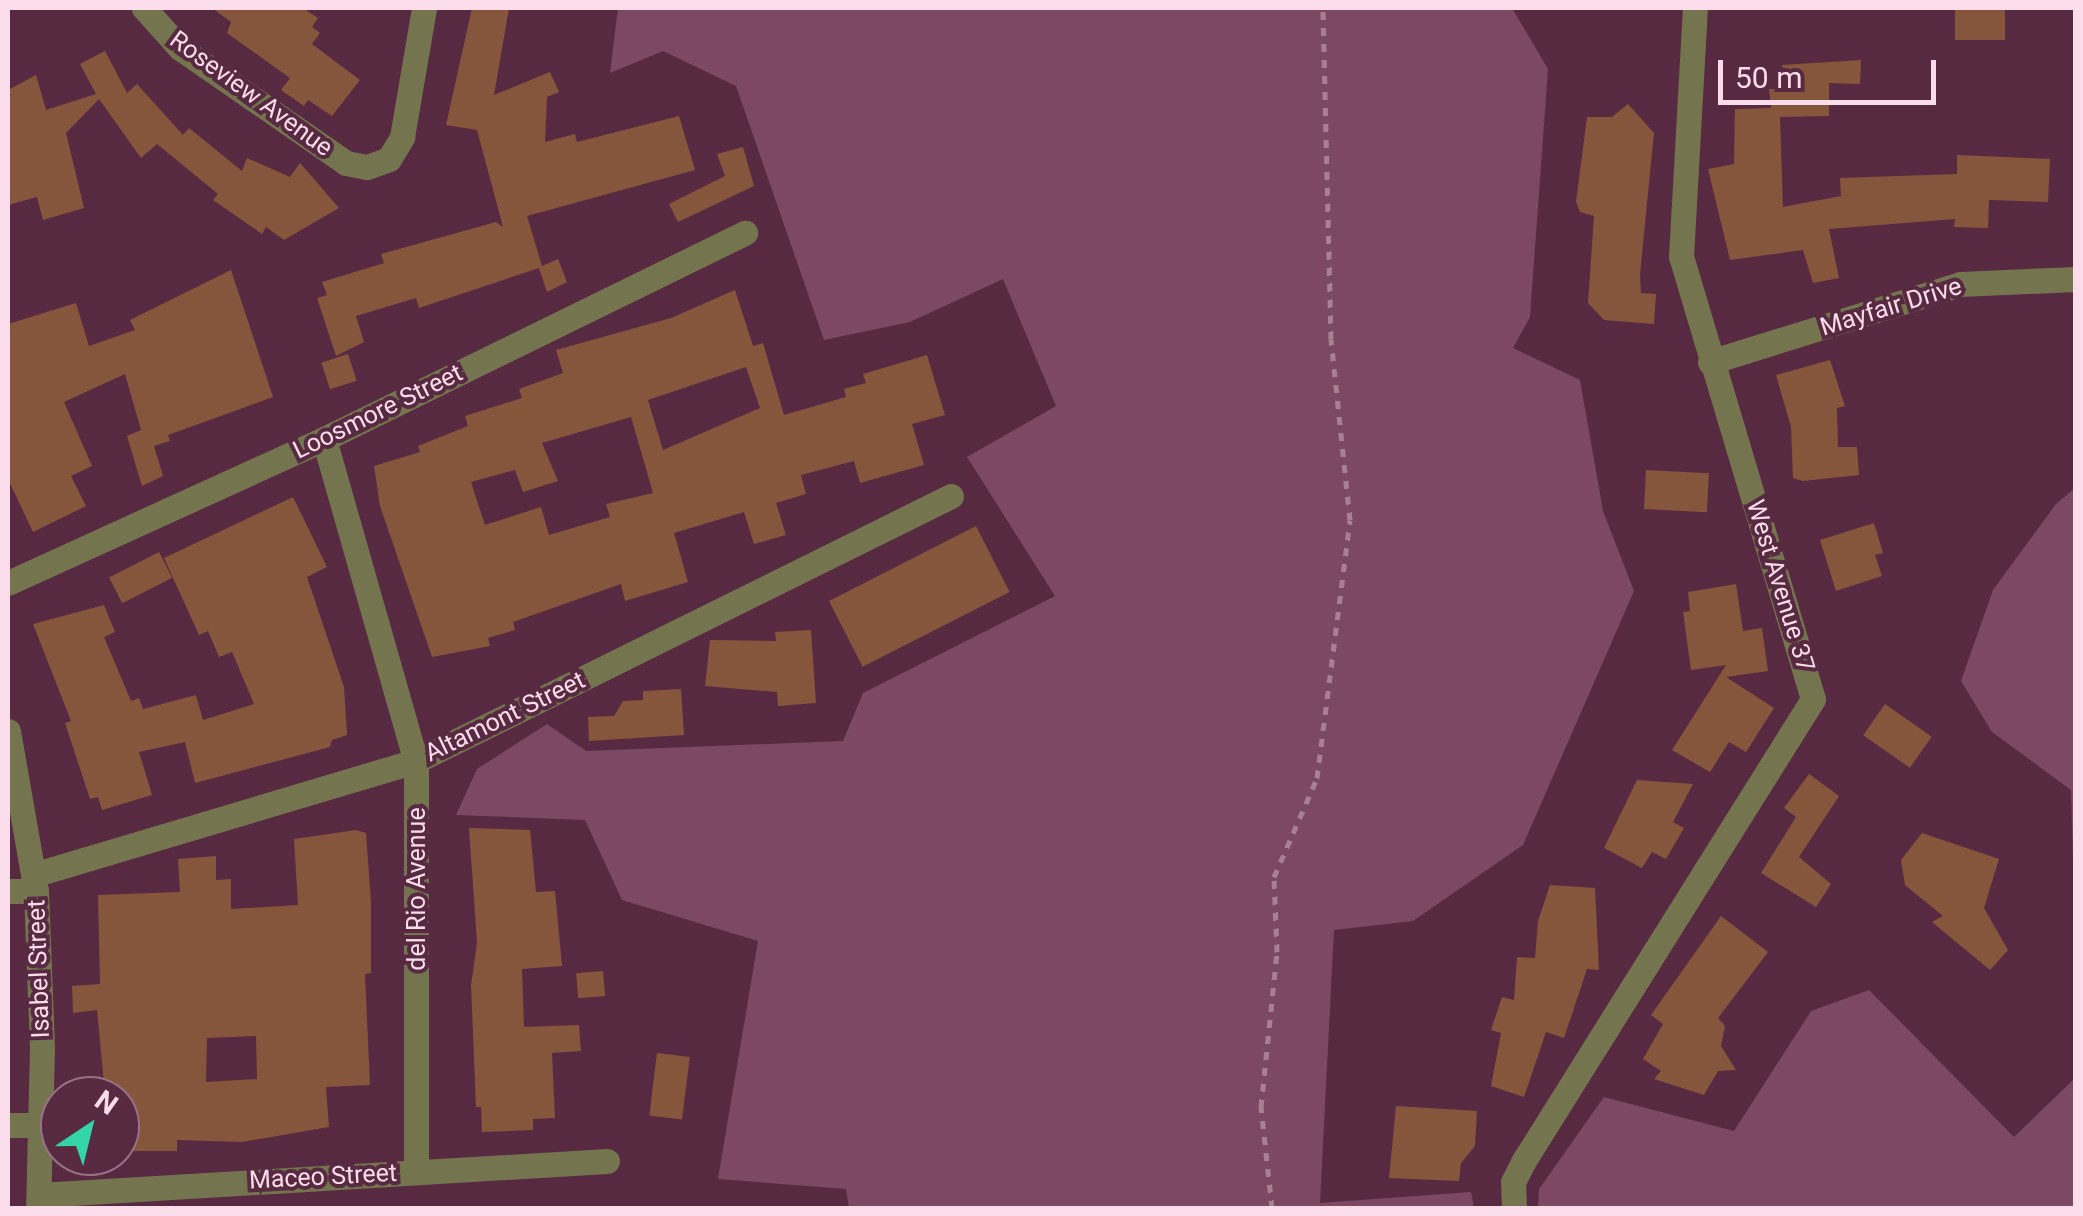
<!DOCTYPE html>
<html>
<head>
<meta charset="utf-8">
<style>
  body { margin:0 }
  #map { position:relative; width:2083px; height:1216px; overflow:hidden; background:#572a41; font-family:Roboto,sans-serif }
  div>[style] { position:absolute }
  .green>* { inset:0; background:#7d4863 }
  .building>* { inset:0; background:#85563c; transform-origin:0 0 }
  .path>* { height:5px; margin-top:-2.5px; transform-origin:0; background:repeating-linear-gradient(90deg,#a78193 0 8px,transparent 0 16px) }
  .minor>* { height:25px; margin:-12.5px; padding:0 12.5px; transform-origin:12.5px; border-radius:12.5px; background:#74754f }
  span { translate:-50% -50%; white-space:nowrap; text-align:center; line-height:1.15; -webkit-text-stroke:8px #572a41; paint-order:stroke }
  .street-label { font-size:25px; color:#fadcea }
  .frame { position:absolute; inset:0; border:10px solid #fadcea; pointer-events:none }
  .north { position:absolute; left:40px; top:1076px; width:100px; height:100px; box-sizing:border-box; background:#572a41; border:2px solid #987185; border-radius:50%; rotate:35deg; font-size:28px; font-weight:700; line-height:40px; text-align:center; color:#fadcea }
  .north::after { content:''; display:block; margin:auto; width:35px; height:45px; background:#33d4a8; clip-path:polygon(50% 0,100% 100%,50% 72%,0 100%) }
  .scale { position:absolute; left:1718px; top:60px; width:218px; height:45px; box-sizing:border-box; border:5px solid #fadcea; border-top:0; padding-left:12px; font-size:30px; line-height:35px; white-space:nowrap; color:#fadcea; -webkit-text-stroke:8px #572a41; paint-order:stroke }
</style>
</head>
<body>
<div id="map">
  <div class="green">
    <i style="clip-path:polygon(618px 8px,1512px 8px,1548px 69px,1530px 317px,1513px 348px,1580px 380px,1603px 511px,1634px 591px,1523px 845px,1413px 921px,1334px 930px,1320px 1203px,1471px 1192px,1474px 1208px,849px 1208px,846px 1189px,718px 1179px,758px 941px,622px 900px,585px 820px,456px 815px,477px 769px,547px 724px,586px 751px,843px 741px,863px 693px,1055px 596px,967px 457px,1056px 406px,1003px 279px,910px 322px,824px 340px,736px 86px,663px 51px,610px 73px)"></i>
    <i style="clip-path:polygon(2075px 488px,2075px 931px,2071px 790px,1992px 732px,1961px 681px,1993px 590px,2056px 504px)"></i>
    <i style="clip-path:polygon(1869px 990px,2014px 1137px,2075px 1078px,2075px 1208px,1538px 1208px,1539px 1189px,1604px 1097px,1734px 1131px,1811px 1011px)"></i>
  </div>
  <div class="building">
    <i style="clip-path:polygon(212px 8px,303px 8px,318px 18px,312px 27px,320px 33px,312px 44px,360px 80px,332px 116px,308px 100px,304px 106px,281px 90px,290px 78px,227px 33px,231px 22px)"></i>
    <i style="clip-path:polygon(472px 8px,509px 8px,494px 95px,550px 72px,559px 92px,547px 97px,545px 142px,575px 134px,577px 142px,679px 116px,695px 170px,527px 216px,542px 266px,558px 259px,567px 282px,547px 292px,539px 268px,419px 308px,416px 298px,356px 316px,364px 342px,336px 356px,317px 298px,327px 295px,322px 282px,384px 263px,381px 254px,496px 222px,503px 227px,477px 130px,446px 125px)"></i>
    <i style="left:1955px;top:8px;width:50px;height:32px"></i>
    <i style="clip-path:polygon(105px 51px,127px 93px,137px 84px,183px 135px,189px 128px,242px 171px,247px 158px,290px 177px,300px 163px,339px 208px,284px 240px,266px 227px,262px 234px,213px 200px,218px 194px,157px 144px,141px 158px,99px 99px,66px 133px,84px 208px,43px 220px,37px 197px,8px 205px,8px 90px,36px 75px,46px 110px,96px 94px,80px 64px)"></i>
    <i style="clip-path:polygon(1861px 60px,1860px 84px,1829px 83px,1829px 116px,1780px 117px,1783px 207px,1841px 196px,1840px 178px,1957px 174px,1957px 155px,2050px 159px,2048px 202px,1989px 200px,1988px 228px,1954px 227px,1955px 219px,1829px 229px,1839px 278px,1813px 283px,1803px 250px,1730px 260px,1708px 169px,1734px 164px,1735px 109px,1771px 108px,1769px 89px,1789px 89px,1782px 65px)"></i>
    <i style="clip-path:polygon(1628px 104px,1654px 133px,1640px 274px,1641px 293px,1656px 294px,1654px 324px,1604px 320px,1588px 303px,1594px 216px,1580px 212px,1576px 202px,1587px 117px,1612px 117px)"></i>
    <i style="clip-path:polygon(743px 147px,754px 186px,678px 222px,669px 204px,725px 176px,717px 154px)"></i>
    <i style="clip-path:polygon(231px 270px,273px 397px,168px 435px,170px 441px,154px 446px,163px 476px,142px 486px,127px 436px,141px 430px,125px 374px,64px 402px,92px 466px,71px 476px,86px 506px,33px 532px,8px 479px,8px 324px,76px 303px,89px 346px,135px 330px,130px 320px)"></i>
    <i style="clip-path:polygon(evenodd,735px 290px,753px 346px,763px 343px,784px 415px,846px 397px,844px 389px,866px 383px,863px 374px,927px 355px,945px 415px,912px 424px,924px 465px,860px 483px,854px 461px,801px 475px,806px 494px,776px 503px,786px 535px,754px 544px,744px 512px,674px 533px,688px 582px,625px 601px,621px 584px,513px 622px,515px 630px,488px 638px,490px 646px,432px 657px,380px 506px,374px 466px,420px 452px,418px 446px,468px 426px,465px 416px,522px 398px,519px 389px,563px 373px,556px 350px,671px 318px,735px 290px,746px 367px,760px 408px,663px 450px,648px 400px,746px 367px,735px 290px,631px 417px,653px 493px,606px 504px,610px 517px,549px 535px,541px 507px,485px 525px,471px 482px,515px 470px,523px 492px,558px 481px,542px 443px,631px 417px)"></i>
    <i style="left:348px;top:354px;width:28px;height:28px;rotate:72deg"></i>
    <i style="clip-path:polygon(1830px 360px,1845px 406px,1837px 408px,1838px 447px,1857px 447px,1859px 475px,1803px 481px,1793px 478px,1791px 427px,1776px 375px)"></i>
    <i style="left:1646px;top:470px;width:63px;height:39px;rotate:3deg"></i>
    <i style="clip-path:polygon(293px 497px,327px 567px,307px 577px,344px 687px,347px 735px,332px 740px,330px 747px,195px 783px,185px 742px,139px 752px,152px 795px,102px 810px,98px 797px,90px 799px,65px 723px,71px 721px,33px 624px,104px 605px,115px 632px,104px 637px,131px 701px,139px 698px,143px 709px,196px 695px,203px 720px,254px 704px,232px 652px,219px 657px,208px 631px,199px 635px,164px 558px)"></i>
    <i style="clip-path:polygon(1874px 523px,1883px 553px,1875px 555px,1882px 576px,1836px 591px,1820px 540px)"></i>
    <i style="left:976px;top:526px;width:74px;height:165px;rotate:63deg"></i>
    <i style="left:159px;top:552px;width:29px;height:56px;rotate:63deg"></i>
    <i style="clip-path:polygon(1736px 584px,1743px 631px,1762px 628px,1768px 671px,1726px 677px,1774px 708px,1746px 752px,1729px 742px,1710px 772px,1672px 750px,1726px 665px,1691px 670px,1683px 612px,1690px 611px,1688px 592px)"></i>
    <i style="clip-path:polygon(811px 630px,816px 703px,778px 706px,777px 692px,705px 686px,710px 640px,776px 641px,775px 632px)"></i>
    <i style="clip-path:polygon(681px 689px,684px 735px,589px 741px,588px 717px,614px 716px,623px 701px,643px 700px,643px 691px)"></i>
    <i style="left:1885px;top:704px;width:57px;height:38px;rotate:35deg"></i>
    <i style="clip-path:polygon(1809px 774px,1839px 796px,1799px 857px,1831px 884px,1816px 907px,1761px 873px,1796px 817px,1784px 808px)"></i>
    <i style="clip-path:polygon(1637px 780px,1693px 784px,1673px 822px,1684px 828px,1666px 859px,1652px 852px,1642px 868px,1604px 848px)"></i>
    <i style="clip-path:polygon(469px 828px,530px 830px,536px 892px,555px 891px,562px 966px,522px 969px,524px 1027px,579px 1025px,581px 1051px,552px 1053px,555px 1118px,533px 1119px,533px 1130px,482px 1132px,481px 1107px,476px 1107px,471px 985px,477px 943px)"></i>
    <i style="clip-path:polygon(evenodd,356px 830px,366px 833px,371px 902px,371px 973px,365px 974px,370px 1085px,326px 1087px,329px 1127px,242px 1142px,177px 1140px,177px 1151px,120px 1151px,120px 1093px,105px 1094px,97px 1010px,73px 1013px,72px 986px,100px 984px,98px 895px,180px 892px,178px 859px,216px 856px,216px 880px,231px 879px,231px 909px,298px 905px,294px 839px,356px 830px,256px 1036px,257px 1079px,206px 1082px,207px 1038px,256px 1036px)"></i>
    <i style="clip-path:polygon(1922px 833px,1999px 859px,1984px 908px,2008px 950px,1990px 970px,1932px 922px,1943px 916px,1905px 885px,1901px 860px)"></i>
    <i style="clip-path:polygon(1550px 885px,1595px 888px,1599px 970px,1587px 969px,1564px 1038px,1546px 1032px,1524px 1097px,1491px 1086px,1501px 1033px,1491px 1030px,1502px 997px,1514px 1000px,1517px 957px,1535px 958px,1538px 921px)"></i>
    <i style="clip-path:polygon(1721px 916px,1768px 952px,1718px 1018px,1725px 1026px,1721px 1046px,1736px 1070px,1718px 1071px,1704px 1095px,1654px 1079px,1661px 1071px,1643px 1059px,1663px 1024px,1651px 1015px)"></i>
    <i style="left:603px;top:971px;width:25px;height:27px;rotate:85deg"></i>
    <i style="left:657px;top:1053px;width:33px;height:63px;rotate:7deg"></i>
    <i style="clip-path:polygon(1396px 1106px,1477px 1111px,1475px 1146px,1461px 1163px,1459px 1181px,1389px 1178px)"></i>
  </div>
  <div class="path">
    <i style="left:1272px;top:1208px;width:102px;rotate:-96.2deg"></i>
    <i style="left:1261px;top:1107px;width:156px;rotate:-84.1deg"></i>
    <i style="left:1277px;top:952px;width:75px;rotate:-92.3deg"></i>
    <i style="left:1274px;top:877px;width:108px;rotate:-66.5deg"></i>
    <i style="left:1317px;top:778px;width:260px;rotate:-82.7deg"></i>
    <i style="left:1350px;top:520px;width:182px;rotate:-96deg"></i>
    <i style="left:1331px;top:339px;width:331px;rotate:-91.4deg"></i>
  </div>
  <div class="minor">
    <i style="left:144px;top:8px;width:54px;rotate:48deg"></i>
    <i style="left:180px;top:48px;width:202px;rotate:34.7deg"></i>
    <i style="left:346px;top:163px;width:21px;rotate:11deg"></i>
    <i style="left:367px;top:167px;width:23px;rotate:-20deg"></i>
    <i style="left:389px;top:159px;width:26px;rotate:-59deg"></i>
    <i style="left:402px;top:137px;width:131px;rotate:-80.3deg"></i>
    <i style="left:1710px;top:362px;width:262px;rotate:-17.3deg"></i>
    <i style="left:1960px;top:284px;width:116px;rotate:-2.5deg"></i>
    <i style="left:324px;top:439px;width:335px;rotate:74.1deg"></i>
    <i style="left:416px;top:761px;width:411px;rotate:90deg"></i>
    <i style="left:8px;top:583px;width:347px;rotate:-24.5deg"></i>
    <i style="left:324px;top:439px;width:469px;rotate:-26.1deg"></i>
    <i style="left:8px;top:731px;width:162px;rotate:80.1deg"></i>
    <i style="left:36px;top:891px;width:157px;rotate:87.8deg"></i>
    <i style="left:42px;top:1048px;width:160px;rotate:91.4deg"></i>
    <i style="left:33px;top:875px;width:400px;rotate:-16.6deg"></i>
    <i style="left:416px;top:761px;width:597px;rotate:-26.35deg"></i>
    <i style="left:8px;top:891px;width:28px"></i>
    <i style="left:8px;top:1125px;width:32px"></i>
    <i style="left:39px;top:1195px;width:569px;rotate:-3.43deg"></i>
    <i style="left:1514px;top:1208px;width:26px;rotate:-92deg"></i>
    <i style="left:1513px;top:1182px;width:22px;rotate:-63deg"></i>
    <i style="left:1523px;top:1162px;width:546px;rotate:-57.94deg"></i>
    <i style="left:1813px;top:699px;width:461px;rotate:-106.6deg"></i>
    <i style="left:1681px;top:257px;width:249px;rotate:-86.8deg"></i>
  </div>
  <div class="street-label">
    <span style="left:251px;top:94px;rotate:36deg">Roseview Avenue</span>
    <span style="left:1891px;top:307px;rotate:-17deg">Mayfair Drive</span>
    <span style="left:378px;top:412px;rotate:-26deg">Loosmore Street</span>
    <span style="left:1780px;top:586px;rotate:73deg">West Avenue 37</span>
    <span style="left:505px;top:717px;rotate:-26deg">Altamont Street</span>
    <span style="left:417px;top:889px;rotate:-90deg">del Rio Avenue</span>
    <span style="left:39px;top:969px;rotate:-92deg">Isabel Street</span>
    <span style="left:323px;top:1177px;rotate:-3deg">Maceo Street</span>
  </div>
  <div class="frame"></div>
  <div class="north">N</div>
  <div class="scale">50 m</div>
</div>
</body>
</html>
